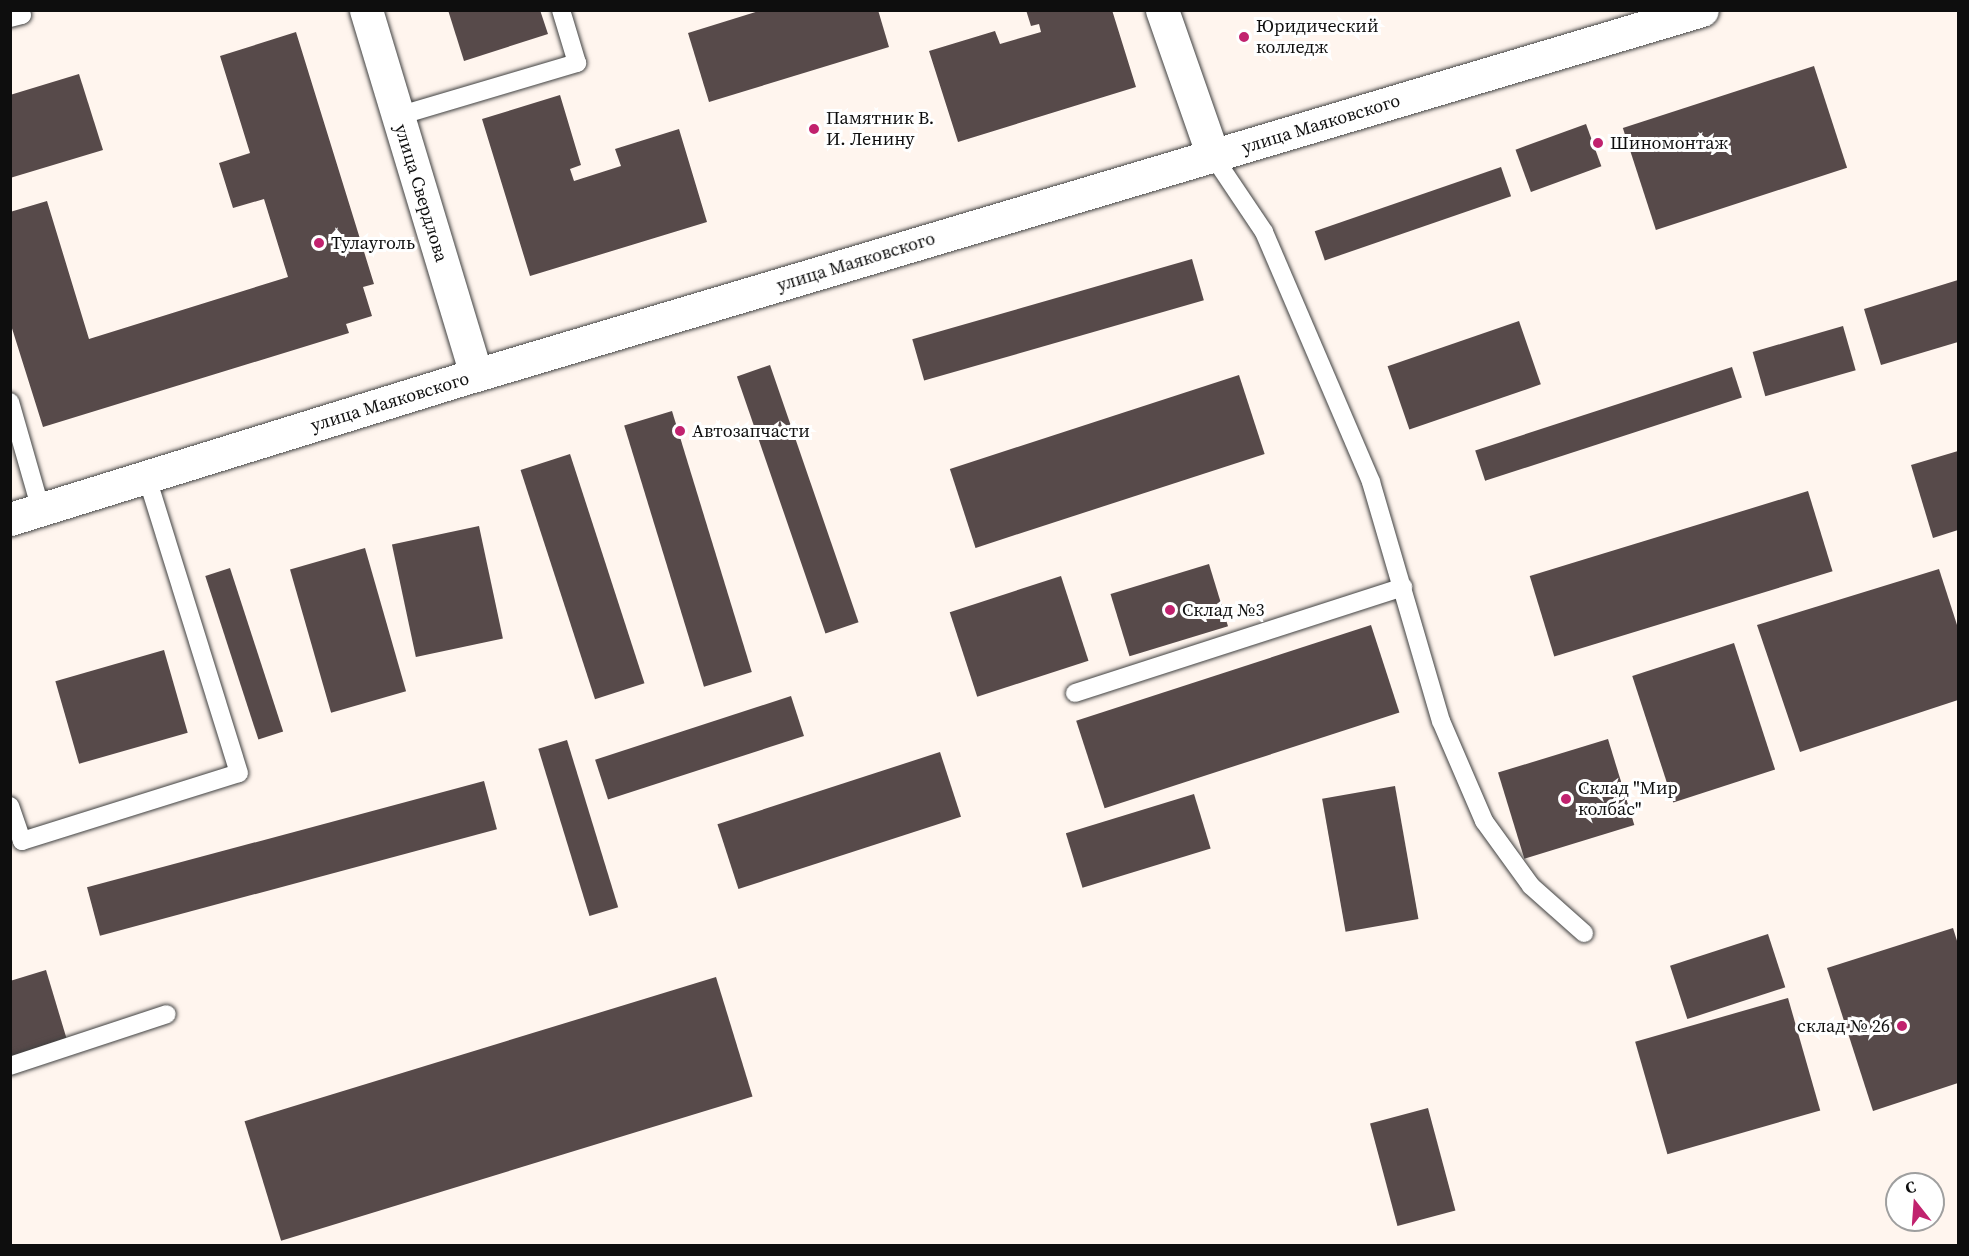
<!DOCTYPE html>
<html>
<head>
<meta charset="utf-8">
<style>
  body { margin:0 }
  #map { position:relative; width:1969px; height:1256px; overflow:hidden; background:#fff5ee; font-family:"Source Serif 4",serif }
  div>[style] { position:absolute }
  .building>* { inset:0; background:#574a4a; transform-origin:0 0 }
  .roads { filter:drop-shadow(0 0 2px #414141) drop-shadow(0 0 2px #414141) }
  .lane>* { height:18px; margin:-9px; padding:0 9px; transform-origin:9px; border-radius:9px; background:#fff }
  .street>* { height:33px; margin:-16.5px; padding:0 16.5px; transform-origin:16.5px; border-radius:16.5px; background:#fff }
  .dots>* { width:16px; height:16px; translate:-50% -50%; box-sizing:border-box; border:3px solid #fff; border-radius:50% }
  span { translate:-50% -50%; white-space:nowrap; text-align:center; line-height:1.15; -webkit-text-stroke:6px #fff; paint-order:stroke }
  .poi-label { font-size:18px; color:#0e0e0e }
  .left { translate:0 -50%; text-align:left }
  .right { translate:-100% -50%; text-align:right }
  .street-label { font-size:18px; color:#0e0e0e }
  .frame { position:absolute; inset:0; border:12px solid #0e0e0e; pointer-events:none }
  .north { position:absolute; left:1885px; top:1172px; width:60px; height:60px; box-sizing:border-box; background:#fff; border:2px solid #9f9f9f; border-radius:50%; rotate:343deg; font-size:16px; font-weight:700; line-height:24px; text-align:center; color:#0e0e0e }
  .north::after { content:''; display:block; margin:auto; width:21px; height:27px; background:#c1226e; clip-path:polygon(50% 0,100% 100%,50% 72%,0 100%) }
</style>
</head>
<body>
<div id="map">
  <div class="building">
    <i style="clip-path:polygon(448px 10px,540px 10px,548px 34px,464px 61px)"></i>
    <i style="clip-path:polygon(762px 10px,878px 10px,889px 47px,709px 102px,688px 33px)"></i>
    <i style="clip-path:polygon(1026px 10px,1112px 10px,1136px 87px,958px 142px,929px 51px,995px 31px,1000px 44px,1041px 32px,1039px 24px,1031px 26px)"></i>
    <i style="clip-path:polygon(296px 32px,374px 284px,363px 287px,372px 316px,346px 324px,349px 333px,43px 427px,10px 322px,10px 212px,47px 201px,89px 339px,288px 277px,264px 199px,233px 208px,219px 163px,250px 153px,220px 56px)"></i>
    <i style="left:1814px;top:66px;width:107px;height:201px;rotate:72deg"></i>
    <i style="clip-path:polygon(79px 74px,103px 150px,10px 178px,10px 95px)"></i>
    <i style="clip-path:polygon(560px 95px,581px 165px,570px 169px,574px 181px,621px 166px,615px 149px,679px 129px,707px 222px,530px 276px,482px 119px)"></i>
    <i style="left:1586px;top:124px;width:45px;height:75px;rotate:70deg"></i>
    <i style="left:1501px;top:167px;width:31px;height:197px;rotate:71deg"></i>
    <i style="left:1192px;top:259px;width:43px;height:291px;rotate:74deg"></i>
    <i style="clip-path:polygon(1958px 280px,1958px 342px,1881px 365px,1864px 309px)"></i>
    <i style="left:1519px;top:321px;width:67px;height:139px;rotate:71deg"></i>
    <i style="left:1843px;top:326px;width:46px;height:94px;rotate:74deg"></i>
    <i style="left:770px;top:365px;width:272px;height:35px;rotate:71deg"></i>
    <i style="left:1732px;top:367px;width:32px;height:270px;rotate:72deg"></i>
    <i style="left:1239px;top:375px;width:83px;height:304px;rotate:72deg"></i>
    <i style="left:672px;top:411px;width:273px;height:50px;rotate:73deg"></i>
    <i style="clip-path:polygon(1958px 451px,1958px 530px,1933px 538px,1911px 465px)"></i>
    <i style="left:570px;top:454px;width:241px;height:52px;rotate:72deg"></i>
    <i style="left:1808px;top:491px;width:84px;height:291px;rotate:73deg"></i>
    <i style="left:479px;top:526px;width:115px;height:89px;rotate:78deg"></i>
    <i style="left:365px;top:548px;width:149px;height:78px;rotate:74deg"></i>
    <i style="left:1209px;top:564px;width:65px;height:103px;rotate:73deg"></i>
    <i style="left:230px;top:568px;width:172px;height:26px;rotate:72deg"></i>
    <i style="clip-path:polygon(1939px 569px,1958px 628px,1958px 700px,1800px 752px,1757px 625px)"></i>
    <i style="left:1061px;top:576px;width:89px;height:117px;rotate:72deg"></i>
    <i style="left:1371px;top:625px;width:92px;height:310px;rotate:72deg"></i>
    <i style="left:1734px;top:643px;width:133px;height:107px;rotate:72deg"></i>
    <i style="left:164px;top:650px;width:86px;height:113px;rotate:74deg"></i>
    <i style="left:791px;top:696px;width:42px;height:206px;rotate:72deg"></i>
    <i style="left:1608px;top:739px;width:90px;height:115px;rotate:73deg"></i>
    <i style="left:567px;top:740px;width:175px;height:30px;rotate:73deg"></i>
    <i style="left:940px;top:752px;width:68px;height:234px;rotate:72deg"></i>
    <i style="left:484px;top:781px;width:50px;height:411px;rotate:75deg"></i>
    <i style="left:1395px;top:786px;width:135px;height:74px;rotate:80deg"></i>
    <i style="left:1194px;top:794px;width:57px;height:134px;rotate:73deg"></i>
    <i style="clip-path:polygon(1953px 928px,1958px 944px,1958px 1083px,1873px 1111px,1827px 968px)"></i>
    <i style="left:1768px;top:934px;width:56px;height:103px;rotate:72deg"></i>
    <i style="clip-path:polygon(46px 970px,67px 1040px,10px 1057px,10px 981px)"></i>
    <i style="left:716px;top:977px;width:125px;height:493px;rotate:73deg"></i>
    <i style="left:1788px;top:998px;width:117px;height:159px;rotate:74deg"></i>
    <i style="left:1428px;top:1108px;width:106px;height:60px;rotate:75deg"></i>
  </div>
  <div class="roads">
    <div class="lane">
      <i style="left:10px;top:18px;width:12px;rotate:-14deg"></i>
      <i style="left:22px;top:15px;width:5px;rotate:-112deg"></i>
      <i style="left:398px;top:116px;width:187px;rotate:-16.5deg"></i>
      <i style="left:577px;top:63px;width:55px;rotate:-106.8deg"></i>
      <i style="left:1213px;top:156px;width:92px;rotate:56.1deg"></i>
      <i style="left:1264px;top:232px;width:272px;rotate:66.8deg"></i>
      <i style="left:1371px;top:482px;width:249px;rotate:73.7deg"></i>
      <i style="left:1441px;top:721px;width:109px;rotate:66.7deg"></i>
      <i style="left:1484px;top:821px;width:80px;rotate:54.1deg"></i>
      <i style="left:1531px;top:886px;width:71px;rotate:41.6deg"></i>
      <i style="left:10px;top:402px;width:112px;rotate:74deg"></i>
      <i style="left:1075px;top:693px;width:345px;rotate:-17.9deg"></i>
      <i style="left:10px;top:806px;width:37px;rotate:71deg"></i>
      <i style="left:22px;top:841px;width:227px;rotate:-17.4deg"></i>
      <i style="left:239px;top:773px;width:310px;rotate:-107.3deg"></i>
      <i style="left:10px;top:1066px;width:165px;rotate:-18.3deg"></i>
    </div>
    <div class="street">
      <i style="left:366px;top:10px;width:381px;rotate:73.2deg"></i>
      <i style="left:1162px;top:10px;width:155px;rotate:70.7deg"></i>
      <i style="left:10px;top:519px;width:488px;rotate:-17.2deg"></i>
      <i style="left:476px;top:375px;width:1279px;rotate:-16.58deg"></i>
    </div>
  </div>
  <div class="dots">
    <i style="left:1244px;top:37px;background:#c1226e"></i>
    <i style="left:814px;top:129px;background:#c1226e"></i>
    <i style="left:1598px;top:143px;background:#c1226e"></i>
    <i style="left:319px;top:243px;background:#c1226e"></i>
    <i style="left:680px;top:431px;background:#c1226e"></i>
    <i style="left:1170px;top:610px;background:#c1226e"></i>
    <i style="left:1566px;top:799px;background:#c1226e"></i>
    <i style="left:1902px;top:1026px;background:#c1226e"></i>
  </div>
  <div class="poi-label">
    <span class="left" style="left:1256px;top:37px">Юридический<br>колледж</span>
    <span class="left" style="left:826px;top:129px">Памятник В.<br>И. Ленину</span>
    <span class="left" style="left:1610px;top:143px">Шиномонтаж</span>
    <span class="left" style="left:331px;top:243px">Тулауголь</span>
    <span class="left" style="left:692px;top:431px">Автозапчасти</span>
    <span class="left" style="left:1182px;top:610px">Склад №3</span>
    <span class="left" style="left:1578px;top:799px">Склад "Мир<br>колбас"</span>
    <span class="right" style="left:1890px;top:1026px">склад № 26</span>
  </div>
  <div class="street-label">
    <span style="left:1321px;top:124px;rotate:-17deg">улица Маяковского</span>
    <span style="left:421px;top:193px;rotate:73deg">улица Свердлова</span>
    <span style="left:856px;top:262px;rotate:-17deg">улица Маяковского</span>
    <span style="left:390px;top:402px;rotate:-17deg">улица Маяковского</span>
  </div>
  <div class="frame"></div>
  <div class="north">С</div>
</div>
</body>
</html>
